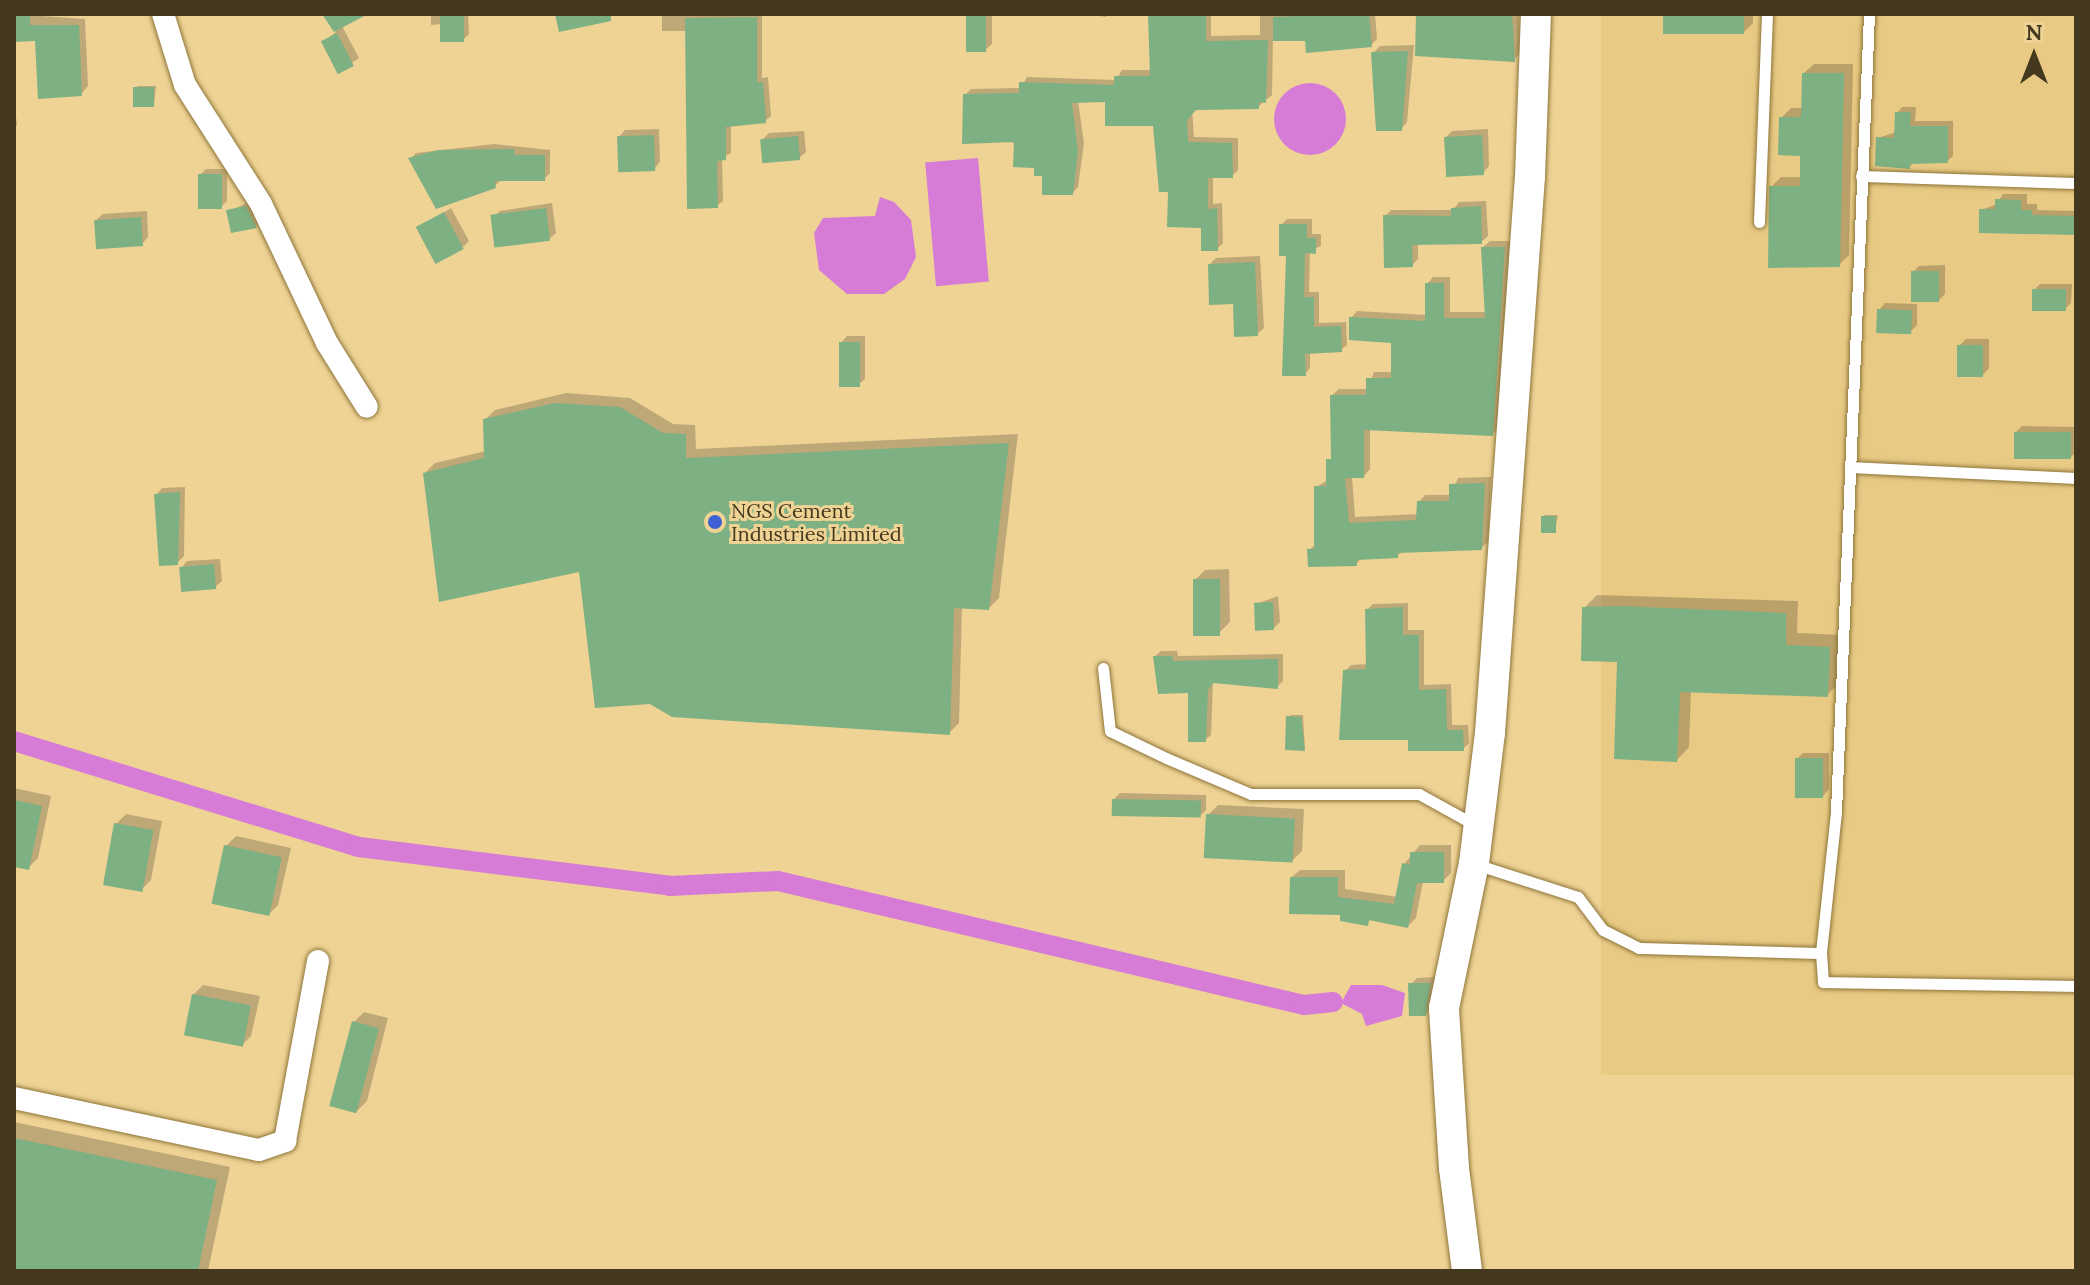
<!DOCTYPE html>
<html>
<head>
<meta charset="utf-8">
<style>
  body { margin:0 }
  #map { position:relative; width:2090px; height:1285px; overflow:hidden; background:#eed395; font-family:Lora,serif }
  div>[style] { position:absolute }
  .built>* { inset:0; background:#e8ca84; transform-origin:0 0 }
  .water>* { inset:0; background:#d67bd6; transform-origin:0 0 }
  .round { border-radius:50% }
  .shadow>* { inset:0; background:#0003 }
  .canal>* { height:20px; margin:-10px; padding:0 10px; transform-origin:10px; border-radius:10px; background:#d67bd6 }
  .building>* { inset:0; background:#7db082; transform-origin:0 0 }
  .roads { filter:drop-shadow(0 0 2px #8e7539) drop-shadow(0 0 2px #8e7539) }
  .lane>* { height:11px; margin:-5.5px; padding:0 5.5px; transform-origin:5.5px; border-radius:5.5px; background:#fff }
  .street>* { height:22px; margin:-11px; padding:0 11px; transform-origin:11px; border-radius:11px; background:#fff }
  .secondary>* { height:30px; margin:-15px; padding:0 15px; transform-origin:15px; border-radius:15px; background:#fff }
  .dots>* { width:22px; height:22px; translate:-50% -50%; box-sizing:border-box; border:4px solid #eed395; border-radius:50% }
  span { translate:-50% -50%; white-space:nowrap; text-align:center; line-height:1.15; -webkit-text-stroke:6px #eed395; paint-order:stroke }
  .poi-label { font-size:20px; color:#44391f }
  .left { translate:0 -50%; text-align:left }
  .frame { position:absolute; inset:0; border:16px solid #44391f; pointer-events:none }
  .north { position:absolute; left:1994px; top:16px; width:80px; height:80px; -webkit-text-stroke:6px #eed395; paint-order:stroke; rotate:0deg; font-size:22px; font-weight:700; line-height:32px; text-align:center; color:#44391f }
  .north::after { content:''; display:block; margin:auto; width:28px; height:36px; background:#44391f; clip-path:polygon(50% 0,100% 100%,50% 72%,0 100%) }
</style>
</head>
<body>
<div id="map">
  <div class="built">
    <i style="left:1601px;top:14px;width:475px;height:1061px"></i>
  </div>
  <div class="water">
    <i class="round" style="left:1274px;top:83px;width:72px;height:72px"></i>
    <i style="left:978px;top:158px;width:124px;height:53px;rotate:85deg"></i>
    <i style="clip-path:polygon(880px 197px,894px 202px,911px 220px,916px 257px,905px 279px,884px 294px,847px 294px,819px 270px,814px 233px,823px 218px,875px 216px)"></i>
    <i style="clip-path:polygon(1351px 985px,1382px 985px,1405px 993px,1402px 1016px,1366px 1026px,1362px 1014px,1341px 1003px)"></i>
  </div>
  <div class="shadow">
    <i style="clip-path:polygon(14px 14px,85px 19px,88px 86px,81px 94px,36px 38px,14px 40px)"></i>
    <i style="clip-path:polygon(324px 14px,354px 14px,342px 26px,359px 58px,340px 71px,324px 42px,336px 32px)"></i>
    <i style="clip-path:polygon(431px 14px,468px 14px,469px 34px,463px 40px,442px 24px,431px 25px)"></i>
    <i style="clip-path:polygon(662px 14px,762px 14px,762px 78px,768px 77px,771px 116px,765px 121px,731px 124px,731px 153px,722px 158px,723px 201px,717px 206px,687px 31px,662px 31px)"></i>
    <i style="clip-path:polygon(968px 14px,992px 14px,992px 44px,985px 50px)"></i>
    <i style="clip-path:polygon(1088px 14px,1108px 14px,1106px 17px)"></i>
    <i style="clip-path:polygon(1150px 14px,1211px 14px,1211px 36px,1260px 35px,1260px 14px,1375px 14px,1377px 39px,1371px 45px,1273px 39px,1272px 95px,1258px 107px,1192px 108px,1194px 137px,1238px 138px,1238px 170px,1232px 176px,1213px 176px,1213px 204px,1222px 203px,1223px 243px,1217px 249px,1170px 190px,1155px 124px,1107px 100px,1078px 101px,1084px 143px,1078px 187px,1072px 193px,1036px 166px,965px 95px,971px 89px,1021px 88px,1027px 77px,1116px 80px,1122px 70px,1152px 70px)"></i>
    <i style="clip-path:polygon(1419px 14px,1519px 14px,1520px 53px,1514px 60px)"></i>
    <i style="clip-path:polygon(1665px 14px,1753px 14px,1753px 23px,1743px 33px)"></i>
    <i style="clip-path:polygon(1414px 45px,1407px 122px,1401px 129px,1373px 53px,1380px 46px)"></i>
    <i style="clip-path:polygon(1814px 64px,1853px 64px,1849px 255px,1839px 265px,1771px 187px,1781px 177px,1802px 177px,1802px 154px,1781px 118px,1791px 108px,1803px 108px,1804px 73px)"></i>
    <i style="clip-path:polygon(138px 86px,156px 86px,154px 105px,135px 89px)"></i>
    <i style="clip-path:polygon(14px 99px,17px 125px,14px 128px)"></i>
    <i style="clip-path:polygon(1902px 107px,1916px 107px,1915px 121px,1953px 121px,1953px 156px,1947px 161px,1915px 162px,1909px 167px,1878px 138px,1896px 132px,1897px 113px)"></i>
    <i style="clip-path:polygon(659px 129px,660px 162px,654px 169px,619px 137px,625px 130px)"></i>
    <i style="clip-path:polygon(1488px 129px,1489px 166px,1483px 173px,1446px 137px,1452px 131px)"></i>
    <i style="clip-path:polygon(804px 131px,806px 152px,799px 158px,762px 140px,769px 133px)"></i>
    <i style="clip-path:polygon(494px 144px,550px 150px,550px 173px,544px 179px,501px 180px,495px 186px,411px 158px,416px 153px)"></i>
    <i style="clip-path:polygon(206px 169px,227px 169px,227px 201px,221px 207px,200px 175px)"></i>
    <i style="clip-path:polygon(2003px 194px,2027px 194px,2027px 204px,2037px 204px,2037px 210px,2076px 211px,2076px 233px,1981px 210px,1997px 204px)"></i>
    <i style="clip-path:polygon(252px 201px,262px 220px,256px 226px,229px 211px)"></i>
    <i style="clip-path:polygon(1486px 201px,1488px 236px,1481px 242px,1418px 243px,1418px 259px,1412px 265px,1385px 216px,1391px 210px,1453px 210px,1459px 202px)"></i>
    <i style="clip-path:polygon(552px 203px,556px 233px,549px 239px,493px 217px,500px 211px)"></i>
    <i style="clip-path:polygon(451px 208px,469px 241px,463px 247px,419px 228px)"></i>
    <i style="clip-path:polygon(147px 211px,148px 237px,142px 244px,96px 220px,103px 214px)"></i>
    <i style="clip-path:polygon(1287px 219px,1312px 219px,1312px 234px,1321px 234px,1321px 246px,1310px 251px,1309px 292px,1319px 292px,1319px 323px,1346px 322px,1347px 345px,1341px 350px,1310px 352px,1310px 368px,1305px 374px,1281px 225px)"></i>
    <i style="clip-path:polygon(1490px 241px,1510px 241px,1499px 428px,1492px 434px,1370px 428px,1370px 469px,1364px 476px,1352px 476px,1355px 517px,1419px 514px,1419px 502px,1425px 495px,1451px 495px,1458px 478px,1491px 477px,1488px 542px,1481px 548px,1403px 551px,1397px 556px,1362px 558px,1356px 564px,1309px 550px,1316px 544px,1316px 487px,1328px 480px,1333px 455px,1332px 395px,1339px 389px,1368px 389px,1374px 372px,1393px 372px,1393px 341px,1351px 318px,1357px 311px,1427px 315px,1427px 284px,1433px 277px,1450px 277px,1450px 312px,1487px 312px,1483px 247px)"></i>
    <i style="clip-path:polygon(1260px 256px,1264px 328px,1257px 334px,1210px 264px,1216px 258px)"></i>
    <i style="clip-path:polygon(1945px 265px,1945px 294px,1939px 300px,1913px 272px,1919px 266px)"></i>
    <i style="clip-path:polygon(2040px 284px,2072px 284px,2071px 303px,2065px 309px,2034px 290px)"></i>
    <i style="clip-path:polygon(1885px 303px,1917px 304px,1917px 325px,1910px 332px,1879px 310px)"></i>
    <i style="clip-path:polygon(847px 336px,865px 336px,865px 379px,858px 385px,841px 343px)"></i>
    <i style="clip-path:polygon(1966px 339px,1989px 339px,1989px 368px,1983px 375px,1959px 346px)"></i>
    <i style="clip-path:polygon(566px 393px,630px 398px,673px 424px,695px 425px,696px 449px,1018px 434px,999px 598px,989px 608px,962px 607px,959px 723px,949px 733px,581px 570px,425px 473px,435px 463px,486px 451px,485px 420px,495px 410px)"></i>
    <i style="clip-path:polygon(2022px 426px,2076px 427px,2076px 452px,2070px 458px,2016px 432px)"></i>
    <i style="clip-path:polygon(185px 487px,184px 556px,177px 563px,156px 495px,162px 488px)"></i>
    <i style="clip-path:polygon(1545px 515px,1558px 515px,1555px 531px,1543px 517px)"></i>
    <i style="clip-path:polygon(220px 559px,222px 581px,215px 587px,181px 568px,187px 561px)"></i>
    <i style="clip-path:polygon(1229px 569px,1230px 622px,1220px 632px,1195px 580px,1205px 570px)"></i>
    <i style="clip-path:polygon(1597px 595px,1798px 601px,1797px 633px,1842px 635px,1840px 682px,1827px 695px,1691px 690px,1689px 747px,1677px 760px,1584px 608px)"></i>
    <i style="clip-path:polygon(1278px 596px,1280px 622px,1274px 628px,1256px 604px)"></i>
    <i style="clip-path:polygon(1408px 603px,1408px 630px,1424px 630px,1424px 685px,1451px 684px,1452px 725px,1468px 725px,1469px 743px,1463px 749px,1410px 738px,1345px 671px,1351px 665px,1368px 664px,1367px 610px,1373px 604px)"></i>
    <i style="clip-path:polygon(1161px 651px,1177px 651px,1178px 656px,1283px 654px,1283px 681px,1277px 687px,1213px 681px,1211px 735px,1205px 740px,1190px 691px,1155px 656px)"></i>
    <i style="clip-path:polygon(1291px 715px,1303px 715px,1305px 749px,1288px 717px)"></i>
    <i style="clip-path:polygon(1803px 753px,1829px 753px,1829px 789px,1823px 796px,1797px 759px)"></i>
    <i style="clip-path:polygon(14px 788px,51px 796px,38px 858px,28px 868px,14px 865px)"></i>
    <i style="clip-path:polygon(1120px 793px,1206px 795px,1206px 810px,1200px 816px,1114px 799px)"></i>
    <i style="clip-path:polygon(1218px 805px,1304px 809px,1302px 851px,1292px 861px,1208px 815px)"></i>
    <i style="clip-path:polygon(126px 814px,162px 821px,151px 880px,141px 890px,116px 824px)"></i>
    <i style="clip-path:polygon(236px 836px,291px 848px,278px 905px,268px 915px,226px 846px)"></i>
    <i style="clip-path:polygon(1420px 845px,1451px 845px,1451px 873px,1443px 881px,1423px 881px,1416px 918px,1408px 926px,1372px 918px,1367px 923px,1292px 877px,1300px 870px,1345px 870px,1345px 889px,1398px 897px,1404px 864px)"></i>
    <i style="clip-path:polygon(1436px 977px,1432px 1007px,1426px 1014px,1411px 984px,1417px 978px)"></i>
    <i style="clip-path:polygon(203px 985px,260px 996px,251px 1036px,241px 1046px,193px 995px)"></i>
    <i style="clip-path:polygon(364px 1012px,388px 1018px,367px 1101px,357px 1111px,354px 1022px)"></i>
    <i style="clip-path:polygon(14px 1122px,230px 1167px,208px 1271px,14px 1271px)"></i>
  </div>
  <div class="canal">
    <i style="left:14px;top:741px;width:361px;rotate:17.1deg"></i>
    <i style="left:359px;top:847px;width:313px;rotate:7.1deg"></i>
    <i style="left:670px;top:886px;width:108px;rotate:-2.7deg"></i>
    <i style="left:778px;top:881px;width:540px;rotate:13.26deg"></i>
    <i style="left:1304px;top:1005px;width:29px;rotate:-6deg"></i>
  </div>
  <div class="building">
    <i style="clip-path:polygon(14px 14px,30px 14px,30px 25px,79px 25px,82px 96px,38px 99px,35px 41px,14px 42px)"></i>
    <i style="clip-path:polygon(322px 14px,368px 14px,334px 32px)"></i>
    <i style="left:440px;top:14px;width:24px;height:28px"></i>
    <i style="clip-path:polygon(555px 14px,611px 14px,611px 21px,559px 32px)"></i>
    <i style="left:966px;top:14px;width:20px;height:38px"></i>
    <i style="clip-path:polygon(1148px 14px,1206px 14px,1206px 41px,1268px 40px,1266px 103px,1259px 102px,1259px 109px,1196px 110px,1187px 120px,1188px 142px,1232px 143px,1233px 178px,1208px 178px,1208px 209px,1217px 208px,1218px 251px,1201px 251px,1201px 228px,1167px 227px,1168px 192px,1159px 192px,1153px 126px,1105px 126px,1105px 102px,1072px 103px,1078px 151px,1073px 195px,1042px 195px,1042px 176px,1034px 176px,1034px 168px,1013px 167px,1014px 142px,962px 144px,963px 94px,1019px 93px,1019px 82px,1114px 85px,1114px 76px,1150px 76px)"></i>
    <i style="clip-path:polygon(1351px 14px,1369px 14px,1372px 47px,1306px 53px,1305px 41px,1273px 41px,1273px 17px)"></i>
    <i style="clip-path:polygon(1416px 14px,1512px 14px,1515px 62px,1415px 56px)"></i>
    <i style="left:1663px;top:14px;width:81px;height:20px"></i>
    <i style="clip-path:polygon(757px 17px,757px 83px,763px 82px,766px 123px,726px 127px,726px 160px,717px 161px,718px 208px,687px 209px,685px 18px)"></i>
    <i style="left:337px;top:33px;width:37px;height:18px;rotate:63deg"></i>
    <i style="clip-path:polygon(1408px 51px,1402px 131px,1376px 131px,1371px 52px)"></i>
    <i style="clip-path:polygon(1802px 73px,1844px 73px,1840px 267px,1768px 268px,1769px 186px,1800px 186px,1800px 156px,1778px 155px,1779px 117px,1801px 117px)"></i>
    <i style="left:154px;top:87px;width:20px;height:21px;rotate:90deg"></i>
    <i style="clip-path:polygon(1895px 112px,1911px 112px,1910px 126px,1948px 126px,1948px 163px,1910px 164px,1910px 169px,1875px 166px,1876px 137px,1894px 138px)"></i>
    <i style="left:654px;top:135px;width:36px;height:37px;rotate:88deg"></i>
    <i style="left:1482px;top:135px;width:40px;height:38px;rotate:87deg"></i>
    <i style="left:798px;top:136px;width:24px;height:38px;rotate:85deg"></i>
    <i style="clip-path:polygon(514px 149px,515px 155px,545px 155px,545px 181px,495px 181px,496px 188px,436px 209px,408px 158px,438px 150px)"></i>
    <i style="left:198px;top:174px;width:24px;height:35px"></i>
    <i style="clip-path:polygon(1995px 199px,2021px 200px,2021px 210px,2032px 210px,2032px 215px,2076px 216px,2076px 235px,1979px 233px,1979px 209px,1995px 209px)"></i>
    <i style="clip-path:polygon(246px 206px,257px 228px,231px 233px,226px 210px)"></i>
    <i style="clip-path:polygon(1481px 206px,1482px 244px,1412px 245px,1413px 267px,1384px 268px,1383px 215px,1451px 216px,1451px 208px)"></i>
    <i style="left:546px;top:208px;width:33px;height:56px;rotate:83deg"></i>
    <i style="left:444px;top:212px;width:42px;height:32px;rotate:62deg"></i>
    <i style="left:141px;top:217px;width:29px;height:47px;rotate:86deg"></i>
    <i style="clip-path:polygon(1279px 224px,1307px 224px,1307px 238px,1316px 238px,1316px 254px,1305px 253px,1304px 297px,1314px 297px,1314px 327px,1341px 326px,1342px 352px,1305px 354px,1306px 376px,1282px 376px,1286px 256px,1279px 256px)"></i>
    <i style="clip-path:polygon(1481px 247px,1505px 247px,1493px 436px,1364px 430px,1364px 478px,1345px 478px,1349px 523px,1416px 520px,1417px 501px,1449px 501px,1449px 484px,1485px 483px,1482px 550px,1398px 553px,1398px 558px,1357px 560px,1357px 566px,1308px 567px,1307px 549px,1314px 549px,1314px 486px,1326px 486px,1326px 459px,1331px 459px,1330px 395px,1366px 395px,1366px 378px,1391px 378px,1391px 343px,1349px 340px,1349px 317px,1425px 321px,1425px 283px,1444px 283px,1444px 318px,1485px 318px)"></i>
    <i style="clip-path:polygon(1255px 262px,1258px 336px,1234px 337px,1233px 304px,1209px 305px,1208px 264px)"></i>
    <i style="left:1911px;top:271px;width:28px;height:31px"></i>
    <i style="left:2032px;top:289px;width:34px;height:22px"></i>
    <i style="left:1877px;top:309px;width:35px;height:24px;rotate:2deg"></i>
    <i style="left:839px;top:342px;width:21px;height:45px"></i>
    <i style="left:1957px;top:345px;width:26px;height:32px"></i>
    <i style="clip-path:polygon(555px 403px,620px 407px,663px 433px,686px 434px,686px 458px,1009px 443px,989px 610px,954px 608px,950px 735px,672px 717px,650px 704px,595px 708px,579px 572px,439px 602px,423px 473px,484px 458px,483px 419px)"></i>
    <i style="left:2014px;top:432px;width:57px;height:27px"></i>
    <i style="clip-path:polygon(180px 492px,178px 565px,159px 566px,154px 494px)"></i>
    <i style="left:1541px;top:516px;width:15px;height:17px"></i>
    <i style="left:214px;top:564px;width:25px;height:35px;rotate:85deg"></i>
    <i style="left:1193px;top:579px;width:27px;height:57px"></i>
    <i style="left:1273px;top:602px;width:28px;height:19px;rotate:88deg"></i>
    <i style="clip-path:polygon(1619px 606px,1786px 613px,1786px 645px,1830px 647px,1828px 697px,1680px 692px,1677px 762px,1614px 759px,1617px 662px,1581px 661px,1582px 607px)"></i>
    <i style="clip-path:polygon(1403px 607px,1403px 635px,1419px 635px,1419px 690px,1446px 689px,1447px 730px,1463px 730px,1464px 751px,1408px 751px,1408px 740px,1339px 740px,1343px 670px,1366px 669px,1365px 609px)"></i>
    <i style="clip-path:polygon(1153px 656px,1172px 656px,1173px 661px,1278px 659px,1278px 689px,1213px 683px,1208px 690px,1206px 742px,1188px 742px,1188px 693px,1158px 694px)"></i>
    <i style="clip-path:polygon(1286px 716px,1301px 717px,1305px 751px,1285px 750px)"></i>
    <i style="left:1795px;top:758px;width:28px;height:40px"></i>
    <i style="left:1112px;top:799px;width:89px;height:17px;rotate:1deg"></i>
    <i style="clip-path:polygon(14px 800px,42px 806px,29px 870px,14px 867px)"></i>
    <i style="left:1206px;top:814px;width:89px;height:44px;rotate:3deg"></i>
    <i style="left:114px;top:823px;width:40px;height:63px;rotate:10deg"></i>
    <i style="left:224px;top:845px;width:59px;height:60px;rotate:12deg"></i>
    <i style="clip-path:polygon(1410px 852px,1444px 852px,1444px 883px,1417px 883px,1408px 928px,1369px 920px,1368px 926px,1340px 921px,1340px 915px,1289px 914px,1290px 877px,1338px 877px,1338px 897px,1394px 904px,1402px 863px,1410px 865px)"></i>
    <i style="clip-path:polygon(1408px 983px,1431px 983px,1426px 1016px,1409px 1016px)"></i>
    <i style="left:192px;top:994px;width:60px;height:42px;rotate:11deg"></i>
    <i style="left:352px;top:1021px;width:28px;height:88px;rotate:15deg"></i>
    <i style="clip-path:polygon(14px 1138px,217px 1180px,198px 1271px,14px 1271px)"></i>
  </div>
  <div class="roads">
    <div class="lane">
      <i style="left:1869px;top:14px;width:799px;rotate:92.37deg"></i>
      <i style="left:1836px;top:812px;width:142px;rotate:96.1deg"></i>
      <i style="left:1821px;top:953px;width:29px;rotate:86deg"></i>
      <i style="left:1823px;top:982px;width:253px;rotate:0.9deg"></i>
      <i style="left:1861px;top:176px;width:215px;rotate:1.9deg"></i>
      <i style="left:1759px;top:222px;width:208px;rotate:-87.8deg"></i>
      <i style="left:1850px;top:467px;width:226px;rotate:2.8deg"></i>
      <i style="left:1103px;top:668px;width:63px;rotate:83.7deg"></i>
      <i style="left:1110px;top:731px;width:62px;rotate:25.7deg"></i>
      <i style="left:1166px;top:758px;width:92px;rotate:23deg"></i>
      <i style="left:1251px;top:794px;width:168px"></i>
      <i style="left:1419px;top:794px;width:66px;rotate:28.9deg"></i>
      <i style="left:1475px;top:864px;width:108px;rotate:17.8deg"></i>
      <i style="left:1578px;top:897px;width:41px;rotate:52.9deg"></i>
      <i style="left:1603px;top:930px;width:40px;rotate:26.6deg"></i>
      <i style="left:1639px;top:948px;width:182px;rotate:1.6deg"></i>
    </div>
    <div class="street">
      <i style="left:163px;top:14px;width:74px;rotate:72.8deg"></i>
      <i style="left:185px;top:85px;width:141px;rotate:57.4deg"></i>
      <i style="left:261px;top:204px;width:154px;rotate:64.6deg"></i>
      <i style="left:327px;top:343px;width:75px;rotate:58deg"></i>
      <i style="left:14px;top:1098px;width:250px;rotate:12deg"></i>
      <i style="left:259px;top:1150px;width:28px;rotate:-19deg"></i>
      <i style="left:285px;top:1141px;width:183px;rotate:-79.6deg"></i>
    </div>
    <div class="secondary">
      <i style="left:1467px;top:1271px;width:104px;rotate:-97.2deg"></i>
      <i style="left:1454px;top:1168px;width:160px;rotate:-93.6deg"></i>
      <i style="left:1444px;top:1008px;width:148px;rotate:-78.3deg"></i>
      <i style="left:1474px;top:863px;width:131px;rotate:-83deg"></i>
      <i style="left:1490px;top:733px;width:557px;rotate:-85.89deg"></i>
      <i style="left:1530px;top:177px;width:163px;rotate:-87.9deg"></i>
    </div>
  </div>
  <div class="dots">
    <i style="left:715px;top:522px;background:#3d61d2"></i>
  </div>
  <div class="poi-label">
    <span class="left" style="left:731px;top:522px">NGS Cement<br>Industries Limited</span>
  </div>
  <div class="frame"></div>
  <div class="north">N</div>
</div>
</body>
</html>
